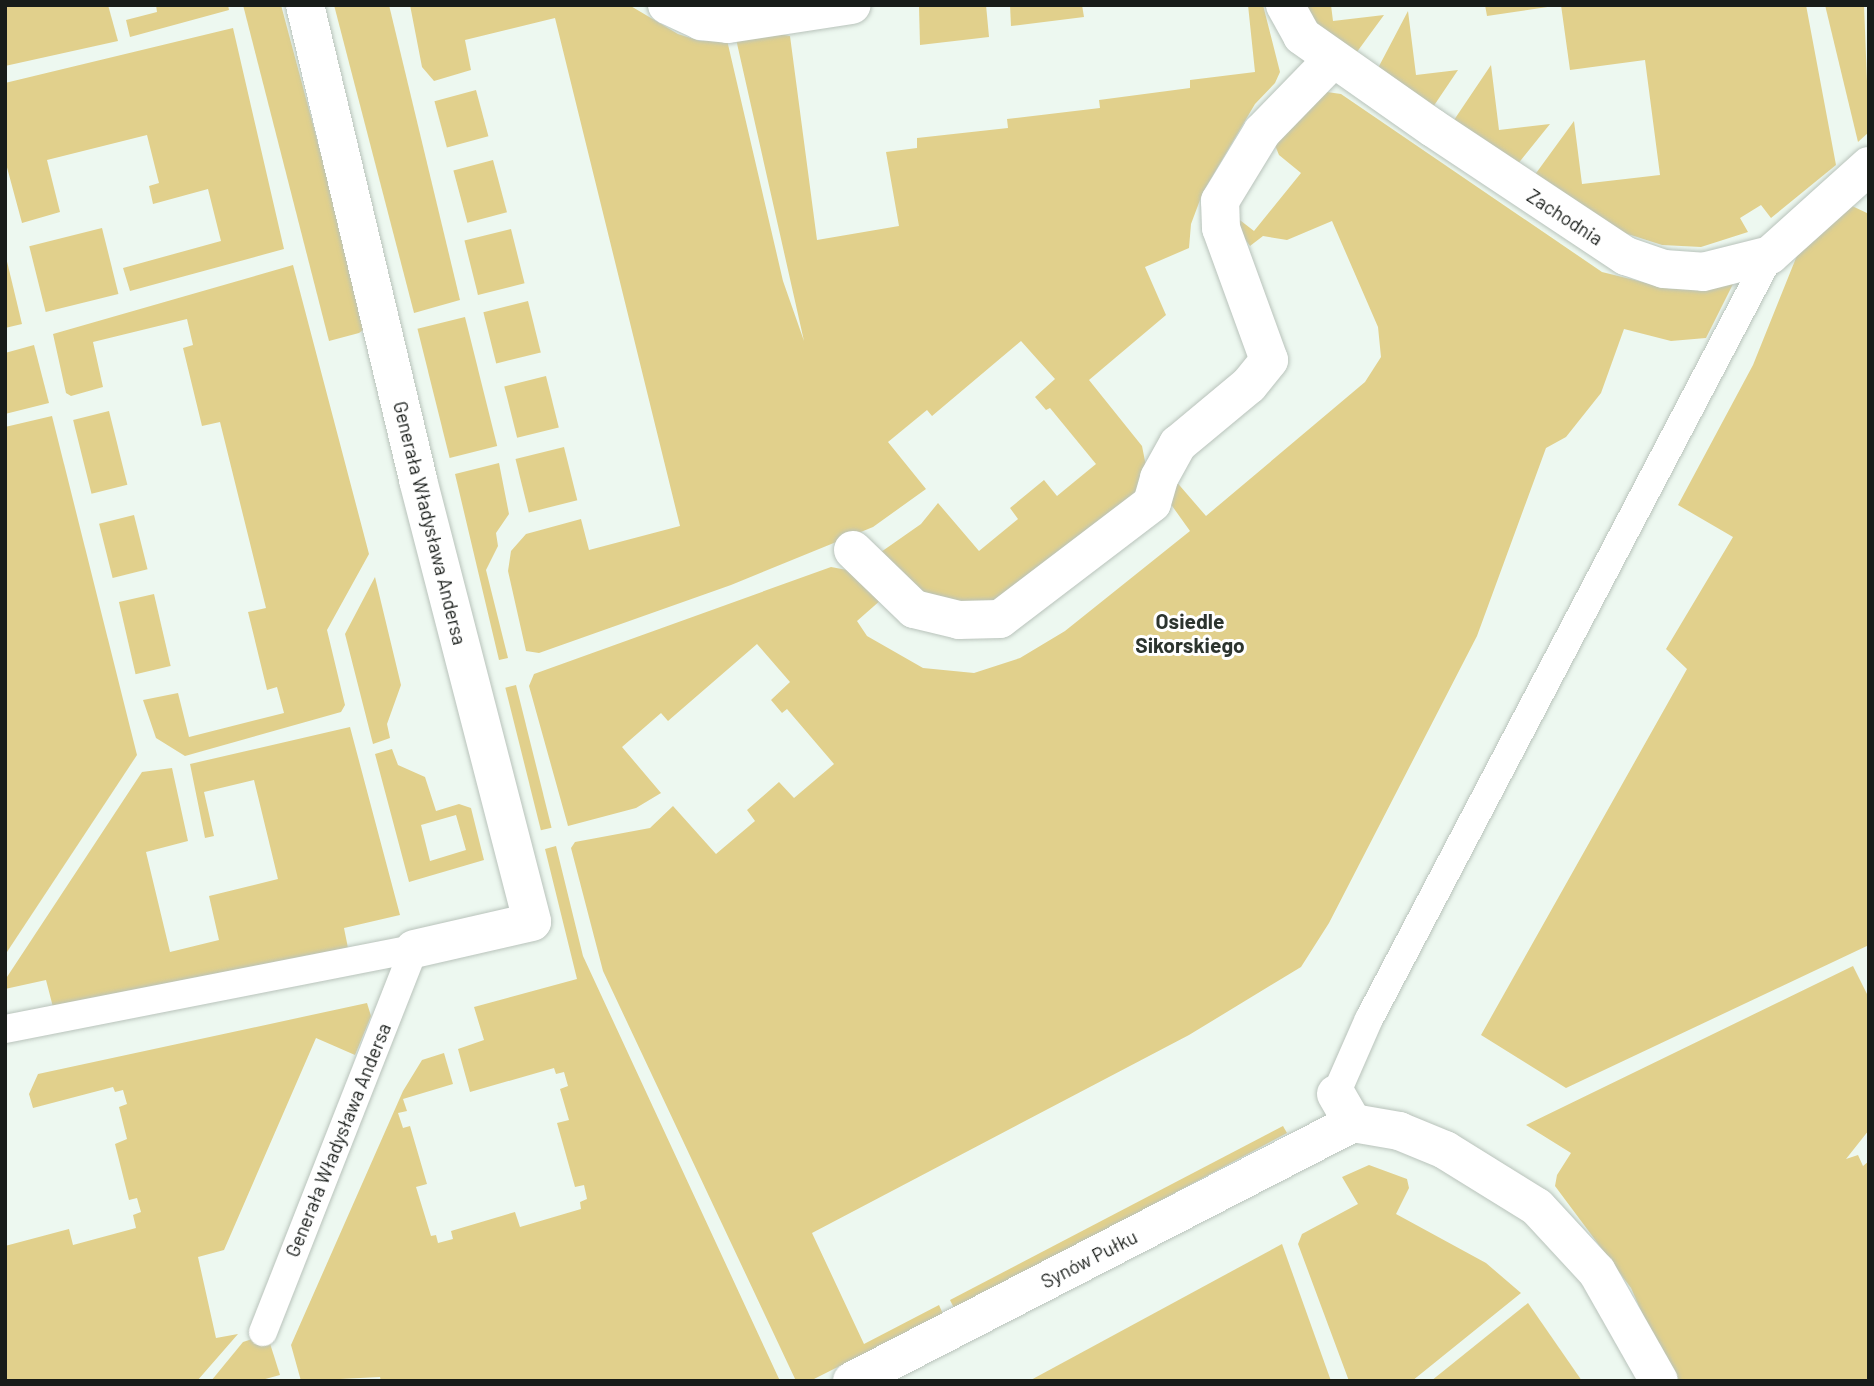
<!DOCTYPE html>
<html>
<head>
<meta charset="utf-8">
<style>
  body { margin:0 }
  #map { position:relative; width:1874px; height:1386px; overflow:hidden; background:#edf8f0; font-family:Barlow,sans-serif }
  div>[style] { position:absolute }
  .green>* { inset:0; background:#e1d08c; transform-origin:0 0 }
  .roads { filter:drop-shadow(0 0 2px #b9c3bb) drop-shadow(0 0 2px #b9c3bb) }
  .lane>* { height:28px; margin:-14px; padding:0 14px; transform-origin:14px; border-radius:14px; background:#fff }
  .street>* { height:38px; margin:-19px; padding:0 19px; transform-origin:19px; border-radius:19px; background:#fff }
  span { translate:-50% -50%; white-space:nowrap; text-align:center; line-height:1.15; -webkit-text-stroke:6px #fff; paint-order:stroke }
  .street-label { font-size:19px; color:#181c19 }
  .neighbourhood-label { font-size:21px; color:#2c342e; font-weight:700 }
  .frame { position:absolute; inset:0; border:7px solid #181c19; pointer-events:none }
</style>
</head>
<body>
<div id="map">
  <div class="green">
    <i style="clip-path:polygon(5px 5px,108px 5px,118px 41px,5px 66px)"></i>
    <i style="clip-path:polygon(156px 5px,228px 5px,229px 10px,130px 37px,126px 20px,157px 12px)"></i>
    <i style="clip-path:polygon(243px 5px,281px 5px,334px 203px,363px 330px,359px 333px,329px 341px)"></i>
    <i style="clip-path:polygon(334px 5px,389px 5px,460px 300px,414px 313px)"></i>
    <i style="clip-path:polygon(410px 5px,629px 5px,678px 34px,700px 41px,727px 40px,783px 281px,804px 341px,736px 39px,768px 32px,790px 36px,817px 240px,899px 226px,886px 152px,917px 148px,917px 138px,1008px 128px,1007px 119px,1100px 108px,1099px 100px,1190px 88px,1190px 80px,1255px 72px,1248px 5px,1263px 5px,1280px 72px,1275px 83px,1255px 104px,1203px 192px,1191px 224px,1189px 248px,1145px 267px,1166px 315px,1089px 380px,1142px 446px,1148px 476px,1132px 509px,1003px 605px,916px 597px,881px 552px,921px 524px,938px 503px,979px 551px,1018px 519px,1010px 508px,1044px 480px,1057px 496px,1096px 464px,1050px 408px,1046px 410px,1035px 397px,1055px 379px,1021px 341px,932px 416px,927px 410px,888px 442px,926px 489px,873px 527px,731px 585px,539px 653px,526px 651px,508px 571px,511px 551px,526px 534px,581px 519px,589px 550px,680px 526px,555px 18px,465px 40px,471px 70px,434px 81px,422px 67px)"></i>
    <i style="clip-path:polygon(986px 5px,989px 37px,920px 45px,919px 7px)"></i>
    <i style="clip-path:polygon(1010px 5px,1082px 5px,1084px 17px,1011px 26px)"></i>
    <i style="clip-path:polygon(1304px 5px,1331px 5px,1333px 21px,1384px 15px,1354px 56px,1319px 33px)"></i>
    <i style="clip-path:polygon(1485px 5px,1806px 5px,1836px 165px,1771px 218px,1761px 205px,1740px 218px,1748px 232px,1701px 247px,1662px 245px,1609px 228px,1534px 176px,1574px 121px,1582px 184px,1660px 175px,1645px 60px,1570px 70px,1561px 5px,1487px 16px)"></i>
    <i style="clip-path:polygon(1825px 5px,1864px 5px,1869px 132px,1858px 142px)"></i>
    <i style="clip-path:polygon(1408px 11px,1416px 75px,1458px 70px,1433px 107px,1377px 70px)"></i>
    <i style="clip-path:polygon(233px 28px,284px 249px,130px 291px,123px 268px,221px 241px,208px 189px,153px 204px,149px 186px,159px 183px,147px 135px,47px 160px,60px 212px,22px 223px,5px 160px,5px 83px)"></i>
    <i style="clip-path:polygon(1491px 65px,1499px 130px,1550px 124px,1517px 165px,1454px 120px)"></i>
    <i style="left:476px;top:90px;width:48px;height:43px;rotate:75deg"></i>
    <i style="clip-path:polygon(1327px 92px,1341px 94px,1602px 272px,1671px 289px,1734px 282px,1706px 338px,1671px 341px,1624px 329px,1601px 393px,1566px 437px,1546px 448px,1477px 636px,1329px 923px,1301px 967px,1189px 1035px,812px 1233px,864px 1344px,939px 1305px,943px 1314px,810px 1381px,796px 1381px,603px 971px,571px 848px,575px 842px,650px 828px,673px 806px,716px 854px,755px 821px,747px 810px,779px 782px,794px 798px,834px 764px,787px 709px,782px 713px,771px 700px,790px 682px,757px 644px,668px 721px,661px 713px,622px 747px,661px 793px,636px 808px,568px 826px,529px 686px,534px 674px,831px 567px,858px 572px,882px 599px,857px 621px,867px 636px,923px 668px,974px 673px,1020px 658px,1065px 631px,1190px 531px,1170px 503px,1174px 479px,1206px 516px,1365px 382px,1381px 357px,1378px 327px,1332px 221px,1287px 240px,1263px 236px,1250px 246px,1231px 219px,1232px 214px,1254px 231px,1301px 173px,1279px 155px,1274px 143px)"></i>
    <i style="left:493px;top:160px;width:54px;height:41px;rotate:75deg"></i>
    <i style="clip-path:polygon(1850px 205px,1869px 214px,1869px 945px,1566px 1088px,1481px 1035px,1687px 669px,1666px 649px,1733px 537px,1678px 505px,1753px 365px,1798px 253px)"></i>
    <i style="left:102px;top:228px;width:68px;height:75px;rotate:76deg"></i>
    <i style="left:511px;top:229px;width:56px;height:48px;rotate:76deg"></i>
    <i style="clip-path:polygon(5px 253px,22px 324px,5px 328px)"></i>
    <i style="clip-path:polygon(293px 265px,369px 554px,327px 630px,345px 705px,341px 712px,185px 756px,156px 738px,143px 700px,178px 693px,189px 737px,284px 713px,277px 687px,267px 690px,248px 612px,266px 608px,220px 422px,202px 426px,183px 348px,193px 345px,187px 319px,93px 342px,103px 387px,71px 396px,66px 393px,53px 334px)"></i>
    <i style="left:528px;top:301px;width:53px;height:46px;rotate:76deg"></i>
    <i style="left:465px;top:317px;width:133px;height:49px;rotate:76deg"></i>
    <i style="clip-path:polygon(34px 345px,49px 403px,5px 414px,5px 353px)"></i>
    <i style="left:546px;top:376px;width:53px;height:43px;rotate:76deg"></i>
    <i style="left:109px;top:411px;width:76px;height:37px;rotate:76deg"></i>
    <i style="clip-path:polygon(52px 416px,137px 755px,5px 955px,5px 427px)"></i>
    <i style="left:564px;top:447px;width:55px;height:50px;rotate:76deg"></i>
    <i style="clip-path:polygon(499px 463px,509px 514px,496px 533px,498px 546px,486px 570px,508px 658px,499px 660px,455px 474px)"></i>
    <i style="left:134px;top:515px;width:56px;height:36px;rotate:76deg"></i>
    <i style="clip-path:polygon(375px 577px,401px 685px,387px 724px,390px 738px,373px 744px,345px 634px)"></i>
    <i style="left:154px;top:594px;width:74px;height:36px;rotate:77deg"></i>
    <i style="left:516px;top:685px;width:147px;height:11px;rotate:76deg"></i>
    <i style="clip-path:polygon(350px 727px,400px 915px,344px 928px,348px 948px,54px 1011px,46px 980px,5px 989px,5px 980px,142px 772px,172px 768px,188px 841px,146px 852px,170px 952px,219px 940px,209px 896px,278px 879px,254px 780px,204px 792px,214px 836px,205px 838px,190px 764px)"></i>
    <i style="clip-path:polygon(evenodd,392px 749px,398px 765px,425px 777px,436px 811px,459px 804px,471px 808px,484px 860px,409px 882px,375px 754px,392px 749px,456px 815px,466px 850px,430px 861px,421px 825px,456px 815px)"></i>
    <i style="clip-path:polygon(556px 846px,583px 956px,780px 1381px,381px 1381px,380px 1377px,301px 1381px,291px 1345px,403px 1091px,422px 1060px,444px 1053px,453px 1084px,403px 1099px,407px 1111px,398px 1113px,403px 1128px,410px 1126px,427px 1184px,416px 1187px,431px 1236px,436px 1235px,438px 1243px,453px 1239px,451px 1231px,515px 1212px,520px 1227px,581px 1209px,580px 1202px,587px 1199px,584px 1185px,575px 1187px,557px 1123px,569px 1120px,560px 1089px,568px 1086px,564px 1072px,556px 1074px,554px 1068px,470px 1092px,458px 1049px,484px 1040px,474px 1007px,577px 979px,545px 849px)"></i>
    <i style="clip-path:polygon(1853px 966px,1869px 998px,1869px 1130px,1846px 1159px,1858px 1155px,1863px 1166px,1869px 1161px,1869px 1381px,1672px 1381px,1631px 1288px,1555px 1186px,1557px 1175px,1571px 1153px,1526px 1125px)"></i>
    <i style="clip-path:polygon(367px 1003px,371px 1016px,355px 1055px,316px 1038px,224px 1250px,198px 1257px,216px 1338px,238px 1334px,197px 1381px,5px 1381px,5px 1246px,69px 1229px,73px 1245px,136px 1228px,133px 1215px,141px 1212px,137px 1198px,129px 1200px,115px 1144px,127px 1139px,119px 1107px,127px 1104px,123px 1090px,115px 1092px,113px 1087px,33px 1108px,29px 1094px,38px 1074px)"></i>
    <i style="clip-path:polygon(1283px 1126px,1287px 1133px,1077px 1245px,954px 1308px,950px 1300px)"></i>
    <i style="clip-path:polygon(1369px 1165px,1407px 1179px,1409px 1188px,1396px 1214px,1486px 1263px,1521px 1293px,1412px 1381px,1349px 1381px,1298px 1244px,1302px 1234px,1358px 1204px,1342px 1177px)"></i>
    <i style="clip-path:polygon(1282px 1244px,1331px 1381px,1029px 1381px)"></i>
    <i style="clip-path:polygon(1528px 1303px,1582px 1381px,1431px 1381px)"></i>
    <i style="clip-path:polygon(267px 1334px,280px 1375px,258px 1381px,211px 1381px,243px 1342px)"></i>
  </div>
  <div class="roads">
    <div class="lane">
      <i style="left:5px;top:1029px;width:417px;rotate:-11.1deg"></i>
      <i style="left:1336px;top:1094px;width:82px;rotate:-66.3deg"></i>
      <i style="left:1369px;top:1019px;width:863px;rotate:-62.31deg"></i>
      <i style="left:263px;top:1332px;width:412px;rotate:-68.5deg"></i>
    </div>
    <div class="street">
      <i style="left:305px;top:5px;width:488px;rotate:76.6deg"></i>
      <i style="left:418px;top:480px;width:456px;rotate:75.5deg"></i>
      <i style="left:532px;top:922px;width:121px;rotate:167.1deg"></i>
      <i style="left:667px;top:5px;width:38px;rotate:25deg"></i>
      <i style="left:701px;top:21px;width:27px;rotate:6deg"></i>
      <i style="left:728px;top:24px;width:125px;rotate:-8.7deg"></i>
      <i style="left:1285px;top:5px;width:35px;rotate:61deg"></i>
      <i style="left:1302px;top:36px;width:160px;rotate:35.1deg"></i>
      <i style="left:1433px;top:128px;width:232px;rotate:33.6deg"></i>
      <i style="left:1626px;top:256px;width:40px;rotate:18.9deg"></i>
      <i style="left:1664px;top:269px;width:39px;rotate:4deg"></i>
      <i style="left:1703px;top:272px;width:69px;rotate:-14.2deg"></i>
      <i style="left:1770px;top:255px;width:133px;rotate:-42deg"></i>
      <i style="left:853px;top:550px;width:85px;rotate:44deg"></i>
      <i style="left:914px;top:609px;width:46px;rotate:13.7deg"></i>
      <i style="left:959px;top:620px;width:41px;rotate:-1.4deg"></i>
      <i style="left:1000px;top:619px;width:191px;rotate:-37.3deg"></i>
      <i style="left:1152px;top:503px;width:26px;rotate:-74deg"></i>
      <i style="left:1159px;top:478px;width:39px;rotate:-61deg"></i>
      <i style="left:1178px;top:444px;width:92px;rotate:-39.7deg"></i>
      <i style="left:1249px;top:385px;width:32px;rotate:-51deg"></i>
      <i style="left:1269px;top:360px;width:140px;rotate:-110deg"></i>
      <i style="left:1221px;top:228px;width:27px;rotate:-92deg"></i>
      <i style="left:1220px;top:201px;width:81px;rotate:-58.7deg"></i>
      <i style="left:1262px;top:132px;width:102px;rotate:-45.8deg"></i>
      <i style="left:1336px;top:1094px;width:34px;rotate:60deg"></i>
      <i style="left:1353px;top:1123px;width:47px;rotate:9.9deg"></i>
      <i style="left:1399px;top:1131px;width:50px;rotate:22.4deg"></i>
      <i style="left:1445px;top:1150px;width:108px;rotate:31.8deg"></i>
      <i style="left:1537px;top:1207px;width:88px;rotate:47.3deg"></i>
      <i style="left:1597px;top:1272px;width:125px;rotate:60.4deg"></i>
      <i style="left:852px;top:1381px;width:564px;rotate:-27.25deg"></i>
    </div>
  </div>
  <div class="street-label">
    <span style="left:1565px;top:217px;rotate:33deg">Zachodnia</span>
    <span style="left:430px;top:523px;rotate:76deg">Generała Władysława Andersa</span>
    <span style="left:338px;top:1140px;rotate:-68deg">Generała Władysława Andersa</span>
    <span style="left:1089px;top:1259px;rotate:-27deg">Synów Pułku</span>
  </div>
  <div class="neighbourhood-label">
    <span style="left:1190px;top:633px">Osiedle<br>Sikorskiego</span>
  </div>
  <div class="frame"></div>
</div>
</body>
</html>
